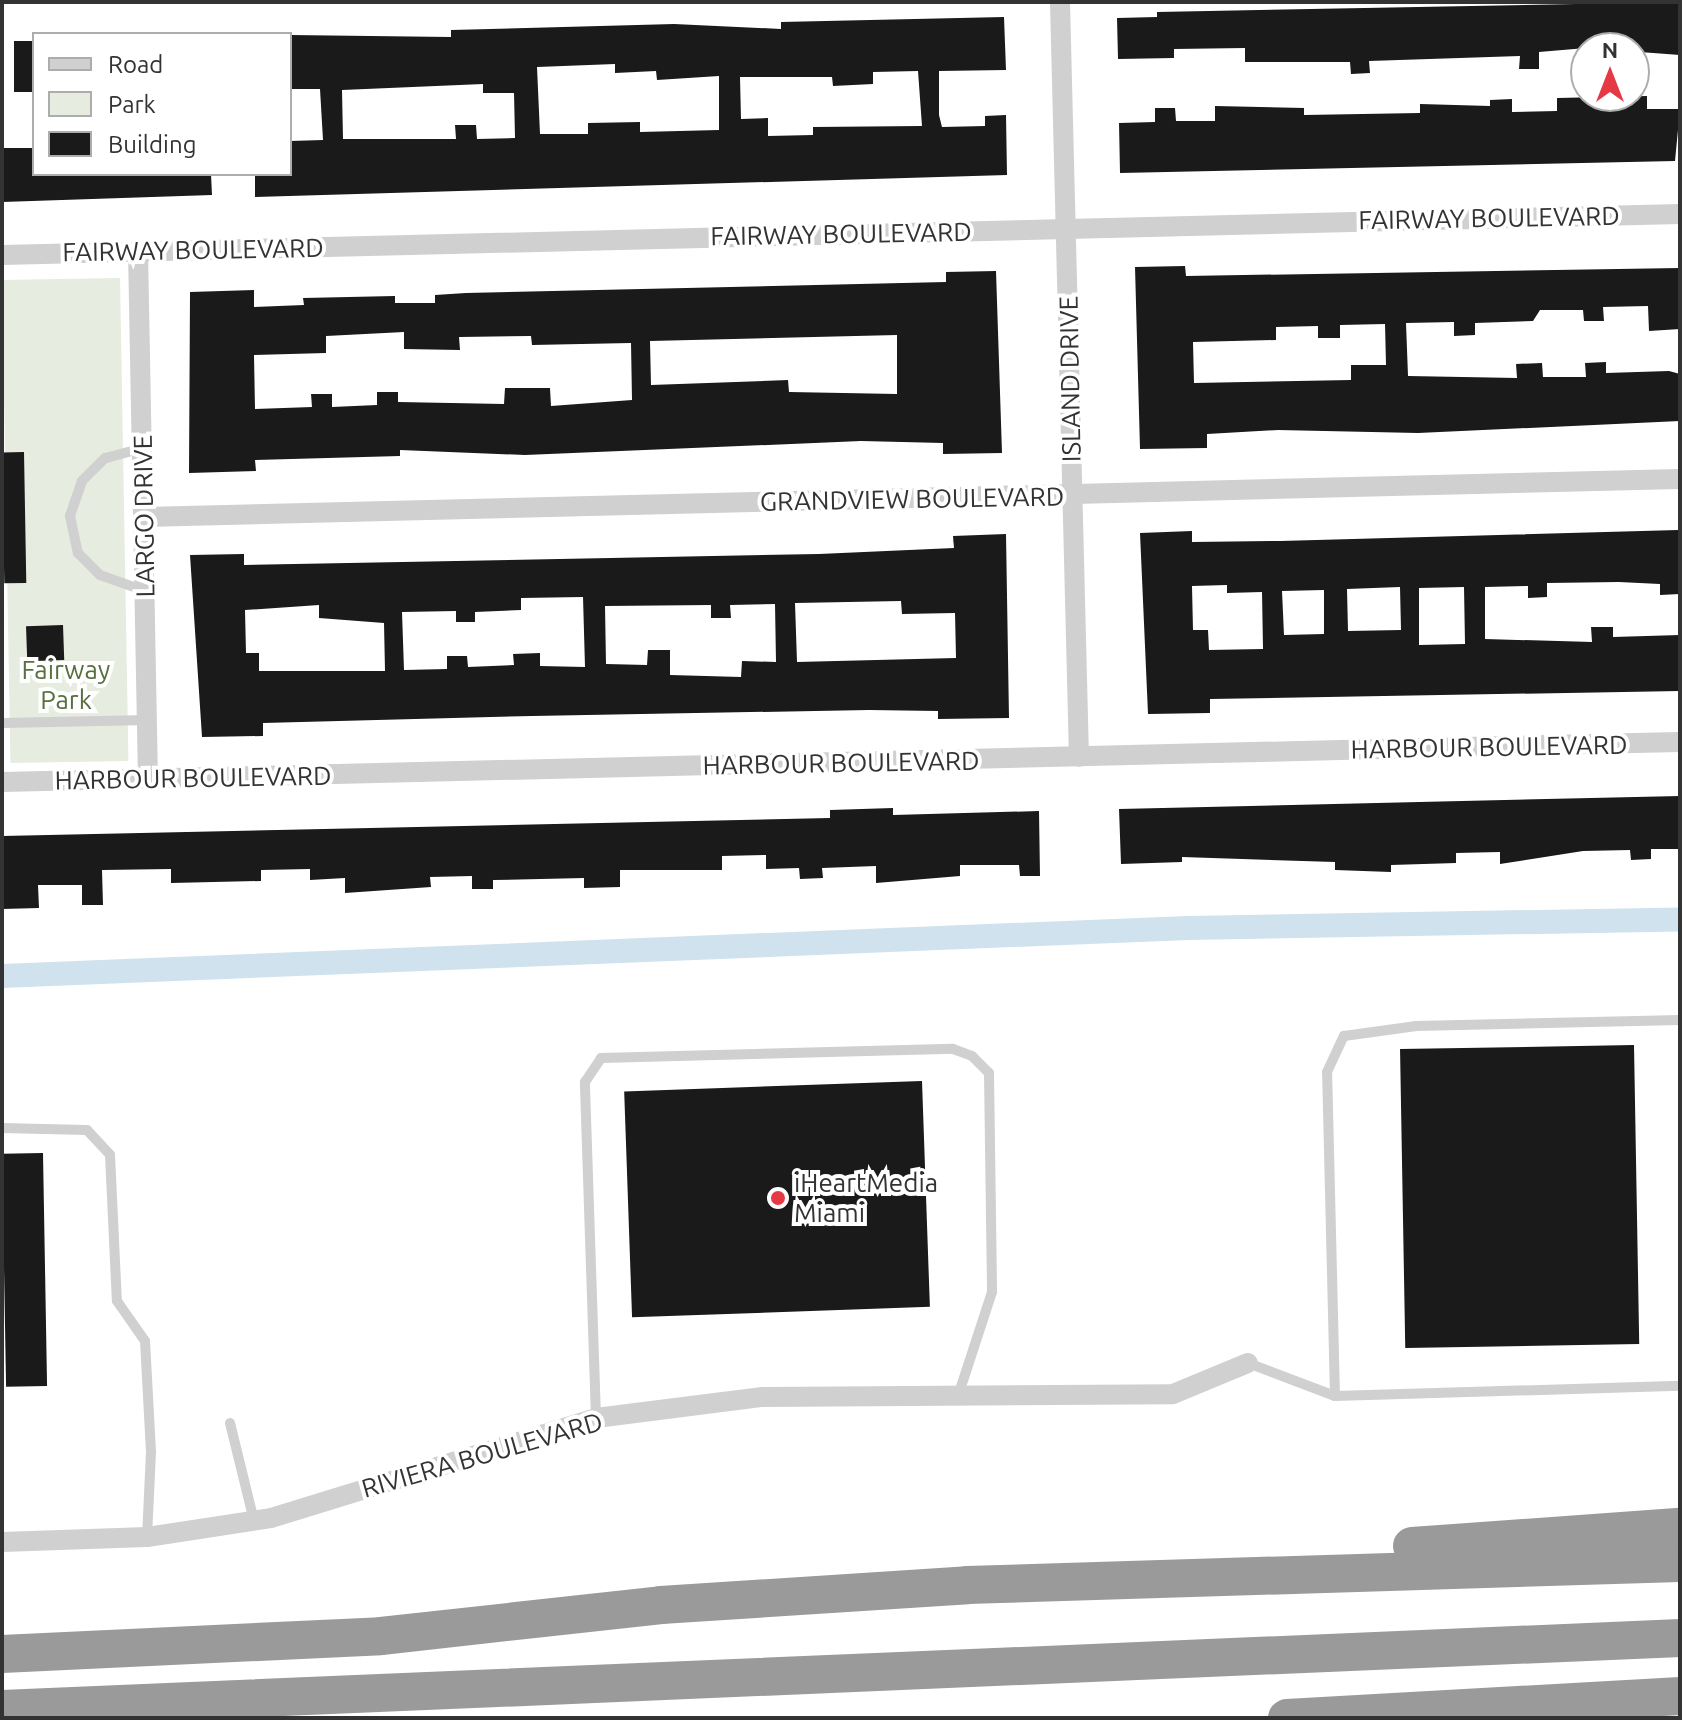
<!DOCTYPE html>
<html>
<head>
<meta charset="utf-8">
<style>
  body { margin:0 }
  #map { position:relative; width:1682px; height:1720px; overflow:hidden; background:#fff; font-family:Ubuntu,sans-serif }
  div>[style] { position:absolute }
  .green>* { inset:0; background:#e6ecdf; transform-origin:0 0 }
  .canal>* { height:24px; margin:-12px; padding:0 12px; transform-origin:12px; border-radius:12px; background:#cfe2ee }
  .building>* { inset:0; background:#1a1a1a; transform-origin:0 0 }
  .lane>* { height:10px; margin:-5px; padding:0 5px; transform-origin:5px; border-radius:5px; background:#d0d0d0 }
  .street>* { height:20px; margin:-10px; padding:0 10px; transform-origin:10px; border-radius:10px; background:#d0d0d0 }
  .highway>* { height:38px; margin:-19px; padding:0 19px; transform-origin:19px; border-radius:19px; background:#9a9a9a }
  .dots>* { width:22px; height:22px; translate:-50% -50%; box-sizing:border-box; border:4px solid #fff; border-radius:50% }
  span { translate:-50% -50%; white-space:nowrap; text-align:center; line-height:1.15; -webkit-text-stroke:8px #fff; paint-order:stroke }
  .street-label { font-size:26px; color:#333 }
  .park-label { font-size:26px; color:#56703f }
  .poi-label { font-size:26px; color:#333 }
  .left { translate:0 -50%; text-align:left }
  .frame { position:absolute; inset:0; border:4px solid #333; pointer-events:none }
  .legend { position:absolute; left:32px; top:32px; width:260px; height:144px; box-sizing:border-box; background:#fff; border:2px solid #adadad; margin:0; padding:10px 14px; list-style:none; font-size:24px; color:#333 }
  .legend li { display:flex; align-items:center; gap:16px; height:40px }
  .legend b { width:40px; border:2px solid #adadad }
  .north { position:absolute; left:1570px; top:32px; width:80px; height:80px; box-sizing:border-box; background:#fff; border:2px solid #adadad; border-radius:50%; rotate:0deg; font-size:22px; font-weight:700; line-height:32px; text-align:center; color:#333 }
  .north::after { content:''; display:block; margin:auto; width:28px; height:36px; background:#e63946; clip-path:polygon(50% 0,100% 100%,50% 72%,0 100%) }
</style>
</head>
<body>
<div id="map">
  <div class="green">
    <i style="left:120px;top:278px;width:483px;height:118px;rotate:89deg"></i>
  </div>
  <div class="canal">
    <i style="left:2px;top:976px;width:1187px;rotate:-2.32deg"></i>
    <i style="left:1188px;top:928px;width:492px;rotate:-1deg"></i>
  </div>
  <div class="building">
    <i style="clip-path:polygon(1680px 2px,1680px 55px,1586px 48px,1539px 52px,1539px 69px,1519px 69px,1520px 56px,1369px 61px,1370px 73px,1351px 74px,1350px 62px,1245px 62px,1245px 48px,1174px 49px,1174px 58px,1118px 59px,1117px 18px,1157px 17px,1157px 12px)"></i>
    <i style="clip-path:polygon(evenodd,1004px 17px,1006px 70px,939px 71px,939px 115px,942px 127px,985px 126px,985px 116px,1006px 115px,1007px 175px,255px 197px,255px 174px,290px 174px,290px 141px,323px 140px,320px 89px,290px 89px,290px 35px,451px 37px,451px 30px,674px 24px,781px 29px,781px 22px,1004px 17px,615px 64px,615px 73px,656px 71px,657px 80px,719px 76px,719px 130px,640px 132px,640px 122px,588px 123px,588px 134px,540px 134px,537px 67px,615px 64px,1004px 17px,918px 71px,922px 126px,813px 127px,813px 135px,768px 136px,768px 118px,741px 119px,740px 77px,832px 77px,833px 86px,873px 84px,873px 72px,918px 71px,1004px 17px,483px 84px,483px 93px,514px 93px,515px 138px,477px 139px,476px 125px,455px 125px,456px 139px,343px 139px,342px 90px,483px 84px)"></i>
    <i style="left:34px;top:41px;width:51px;height:20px;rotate:90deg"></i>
    <i style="clip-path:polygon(1647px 96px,1647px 109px,1680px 109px,1675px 161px,1120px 173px,1119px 123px,1155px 122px,1155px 108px,1175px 108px,1176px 121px,1215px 121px,1215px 106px,1304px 108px,1304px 115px,1420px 113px,1420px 104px,1490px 106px,1490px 100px,1512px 99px,1512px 112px,1557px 111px,1557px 98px)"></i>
    <i style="clip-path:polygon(2px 148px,34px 148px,34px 174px,211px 174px,212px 195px,2px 202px)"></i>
    <i style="clip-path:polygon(evenodd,1185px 266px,1186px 276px,1680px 268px,1680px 329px,1649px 331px,1648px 306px,1603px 307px,1604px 321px,1584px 321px,1583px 310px,1540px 310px,1533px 321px,1475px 323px,1475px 335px,1454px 336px,1454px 322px,1406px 323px,1408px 376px,1517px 378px,1516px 364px,1542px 363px,1543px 377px,1586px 377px,1585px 363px,1606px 362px,1606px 373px,1669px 371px,1680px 374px,1680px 421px,1418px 433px,1278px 430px,1207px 434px,1207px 448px,1140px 449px,1135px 267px,1185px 266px,1385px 324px,1386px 365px,1351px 365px,1351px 380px,1194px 383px,1193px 342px,1276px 340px,1276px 327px,1318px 326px,1318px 338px,1340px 338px,1340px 325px,1385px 324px)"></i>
    <i style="clip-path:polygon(evenodd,996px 271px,1002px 453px,943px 454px,943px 443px,861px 441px,525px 455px,400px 450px,400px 456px,255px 460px,256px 471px,189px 473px,190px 292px,254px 290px,254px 307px,304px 305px,303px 298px,395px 296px,395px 303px,435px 303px,435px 295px,466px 293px,946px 282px,946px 272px,996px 271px,404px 332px,404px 349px,460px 350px,459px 337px,531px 336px,532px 345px,631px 343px,632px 400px,551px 406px,550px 388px,505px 388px,504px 404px,398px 402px,398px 392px,377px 392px,377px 405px,332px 407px,332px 394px,311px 394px,312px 407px,255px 409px,254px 355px,326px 353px,326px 336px,404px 332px,996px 271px,897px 335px,897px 394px,789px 392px,788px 380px,651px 385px,650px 341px,897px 335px)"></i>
    <i style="left:24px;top:452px;width:131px;height:22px;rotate:89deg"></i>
    <i style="clip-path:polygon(evenodd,1678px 530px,1680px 594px,1660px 595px,1660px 584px,1619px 582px,1547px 583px,1547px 597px,1528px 598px,1528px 586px,1485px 587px,1485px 639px,1592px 642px,1591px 627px,1613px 627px,1613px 637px,1680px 635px,1680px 691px,1210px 699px,1210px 713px,1148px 714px,1140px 533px,1192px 531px,1192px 542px,1280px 541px,1678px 530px,1227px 585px,1227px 593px,1262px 592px,1263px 649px,1209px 650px,1208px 630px,1193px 630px,1192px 586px,1227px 585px,1678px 530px,1400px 587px,1401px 630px,1348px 631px,1347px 589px,1400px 587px,1678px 530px,1464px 587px,1465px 644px,1419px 645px,1419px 588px,1464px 587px,1678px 530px,1324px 590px,1324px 634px,1284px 635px,1282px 591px,1324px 590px)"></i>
    <i style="clip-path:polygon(evenodd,1006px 534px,1009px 718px,938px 719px,938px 711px,869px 710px,532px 716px,263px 723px,263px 736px,202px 737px,190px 555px,244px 554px,244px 565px,819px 554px,954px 548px,953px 536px,1006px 534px,583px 597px,585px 667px,540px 666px,540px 653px,513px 654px,514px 665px,468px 667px,467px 656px,447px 656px,447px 669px,404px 670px,402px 612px,456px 611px,456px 622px,475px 622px,475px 612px,521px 610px,521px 598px,583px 597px,1006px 534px,901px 601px,902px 614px,955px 613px,956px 658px,797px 662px,795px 603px,901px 601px,1006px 534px,775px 604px,776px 662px,742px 661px,741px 677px,670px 675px,670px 650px,648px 650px,647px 665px,606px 664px,605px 606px,711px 605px,711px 618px,731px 618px,730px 605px,775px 604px,1006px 534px,319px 605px,319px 618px,384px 623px,385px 671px,259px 671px,259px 653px,246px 653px,245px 610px,319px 605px)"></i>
    <i style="left:63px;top:625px;width:35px;height:37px;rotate:88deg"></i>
    <i style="clip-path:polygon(1680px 796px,1680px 849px,1651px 849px,1651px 859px,1631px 860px,1630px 850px,1583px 851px,1500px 864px,1500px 852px,1456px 853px,1456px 863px,1391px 865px,1391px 872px,1335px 870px,1335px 862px,1182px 857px,1182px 862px,1121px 864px,1119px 809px)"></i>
    <i style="clip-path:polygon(893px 808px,893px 815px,1039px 811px,1040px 876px,1020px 876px,1019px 865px,960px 865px,960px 876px,876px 883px,876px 866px,822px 868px,823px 878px,800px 879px,799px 868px,766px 869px,766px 855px,722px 856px,722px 870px,620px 870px,620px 887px,584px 888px,584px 878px,493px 880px,493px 889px,472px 889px,472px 876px,430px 877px,431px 887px,345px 893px,345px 878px,310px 880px,310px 869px,261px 870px,261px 881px,171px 883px,171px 869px,102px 870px,103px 905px,82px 905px,82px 885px,38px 885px,39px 908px,2px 909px,2px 836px,830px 818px,830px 810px)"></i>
    <i style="left:1634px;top:1045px;width:299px;height:234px;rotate:89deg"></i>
    <i style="left:922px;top:1081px;width:226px;height:298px;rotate:88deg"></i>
    <i style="left:43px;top:1153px;width:233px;height:41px;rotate:89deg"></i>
  </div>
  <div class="lane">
    <i style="left:143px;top:448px;width:39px;rotate:165deg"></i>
    <i style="left:105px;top:458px;width:33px;rotate:135deg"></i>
    <i style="left:82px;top:481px;width:37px;rotate:109deg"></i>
    <i style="left:70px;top:516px;width:38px;rotate:78deg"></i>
    <i style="left:78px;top:553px;width:31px;rotate:45deg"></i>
    <i style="left:100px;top:575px;width:48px;rotate:19.6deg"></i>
    <i style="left:2px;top:723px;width:146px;rotate:-1.2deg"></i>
    <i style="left:2px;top:1128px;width:85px;rotate:1.3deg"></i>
    <i style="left:87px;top:1130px;width:34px;rotate:47deg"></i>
    <i style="left:110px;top:1155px;width:146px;rotate:87.3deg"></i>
    <i style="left:117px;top:1301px;width:49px;rotate:55deg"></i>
    <i style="left:145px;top:1341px;width:111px;rotate:86.9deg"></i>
    <i style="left:151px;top:1452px;width:85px;rotate:92.7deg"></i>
    <i style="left:1248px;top:1363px;width:93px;rotate:20.8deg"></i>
    <i style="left:1335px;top:1396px;width:345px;rotate:-1.7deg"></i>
    <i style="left:1335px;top:1396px;width:324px;rotate:-91.4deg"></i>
    <i style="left:1327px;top:1072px;width:40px;rotate:-65deg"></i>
    <i style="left:1344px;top:1036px;width:73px;rotate:-7.9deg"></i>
    <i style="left:1416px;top:1026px;width:264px;rotate:-1.3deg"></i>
    <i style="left:596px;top:1418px;width:336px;rotate:-91.9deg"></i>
    <i style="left:585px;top:1082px;width:29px;rotate:-56deg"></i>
    <i style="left:601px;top:1058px;width:352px;rotate:-1.5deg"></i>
    <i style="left:953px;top:1049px;width:20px;rotate:20deg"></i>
    <i style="left:972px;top:1056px;width:24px;rotate:45deg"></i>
    <i style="left:989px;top:1073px;width:219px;rotate:89.2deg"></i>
    <i style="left:992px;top:1292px;width:109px;rotate:108.1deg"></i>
    <i style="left:230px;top:1423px;width:101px;rotate:76.2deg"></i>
  </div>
  <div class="street">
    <i style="left:1060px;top:2px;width:755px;rotate:88.56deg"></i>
    <i style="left:138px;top:251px;width:529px;rotate:88.92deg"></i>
    <i style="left:2px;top:255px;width:1679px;rotate:-1.4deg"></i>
    <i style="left:144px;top:517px;width:1536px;rotate:-1.42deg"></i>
    <i style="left:2px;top:782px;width:1678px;rotate:-1.37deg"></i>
    <i style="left:2px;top:1542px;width:145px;rotate:-2deg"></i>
    <i style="left:147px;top:1537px;width:125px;rotate:-8.7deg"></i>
    <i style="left:271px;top:1518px;width:340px;rotate:-17.1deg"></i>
    <i style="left:596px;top:1418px;width:168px;rotate:-7.2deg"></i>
    <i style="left:763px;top:1397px;width:410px;rotate:-0.4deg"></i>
    <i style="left:1173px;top:1394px;width:81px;rotate:-22.5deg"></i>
  </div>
  <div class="highway">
    <i style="left:1412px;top:1546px;width:269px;rotate:-4.1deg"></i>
    <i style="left:2px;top:1654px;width:379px;rotate:-2.7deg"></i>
    <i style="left:381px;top:1636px;width:282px;rotate:-6.3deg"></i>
    <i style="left:661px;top:1605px;width:307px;rotate:-3.7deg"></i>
    <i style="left:967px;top:1585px;width:713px;rotate:-1.77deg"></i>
    <i style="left:2px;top:1709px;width:1680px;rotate:-2.42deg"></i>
    <i style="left:1287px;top:1718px;width:394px;rotate:-3.2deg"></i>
  </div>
  <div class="dots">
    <i style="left:778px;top:1198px;background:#e63946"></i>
  </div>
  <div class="street-label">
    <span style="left:1489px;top:218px;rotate:-1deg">FAIRWAY BOULEVARD</span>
    <span style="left:841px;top:234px;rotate:-1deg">FAIRWAY BOULEVARD</span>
    <span style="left:193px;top:250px;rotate:-1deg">FAIRWAY BOULEVARD</span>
    <span style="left:1070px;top:379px;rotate:-91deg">ISLAND DRIVE</span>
    <span style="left:912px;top:499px;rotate:-1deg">GRANDVIEW BOULEVARD</span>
    <span style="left:144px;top:516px;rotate:-91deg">LARGO DRIVE</span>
    <span style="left:1489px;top:747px;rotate:-1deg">HARBOUR BOULEVARD</span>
    <span style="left:841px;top:763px;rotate:-1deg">HARBOUR BOULEVARD</span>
    <span style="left:193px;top:778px;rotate:-1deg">HARBOUR BOULEVARD</span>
    <span style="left:482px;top:1455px;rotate:-16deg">RIVIERA BOULEVARD</span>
  </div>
  <div class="park-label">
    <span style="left:66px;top:685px">Fairway<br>Park</span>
  </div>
  <div class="poi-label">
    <span class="left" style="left:794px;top:1198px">iHeartMedia<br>Miami</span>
  </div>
  <div class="frame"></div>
  <ul class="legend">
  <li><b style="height:10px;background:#d0d0d0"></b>Road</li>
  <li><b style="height:22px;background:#e6ecdf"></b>Park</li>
  <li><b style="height:22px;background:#1a1a1a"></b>Building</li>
  </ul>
  <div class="north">N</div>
</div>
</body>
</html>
